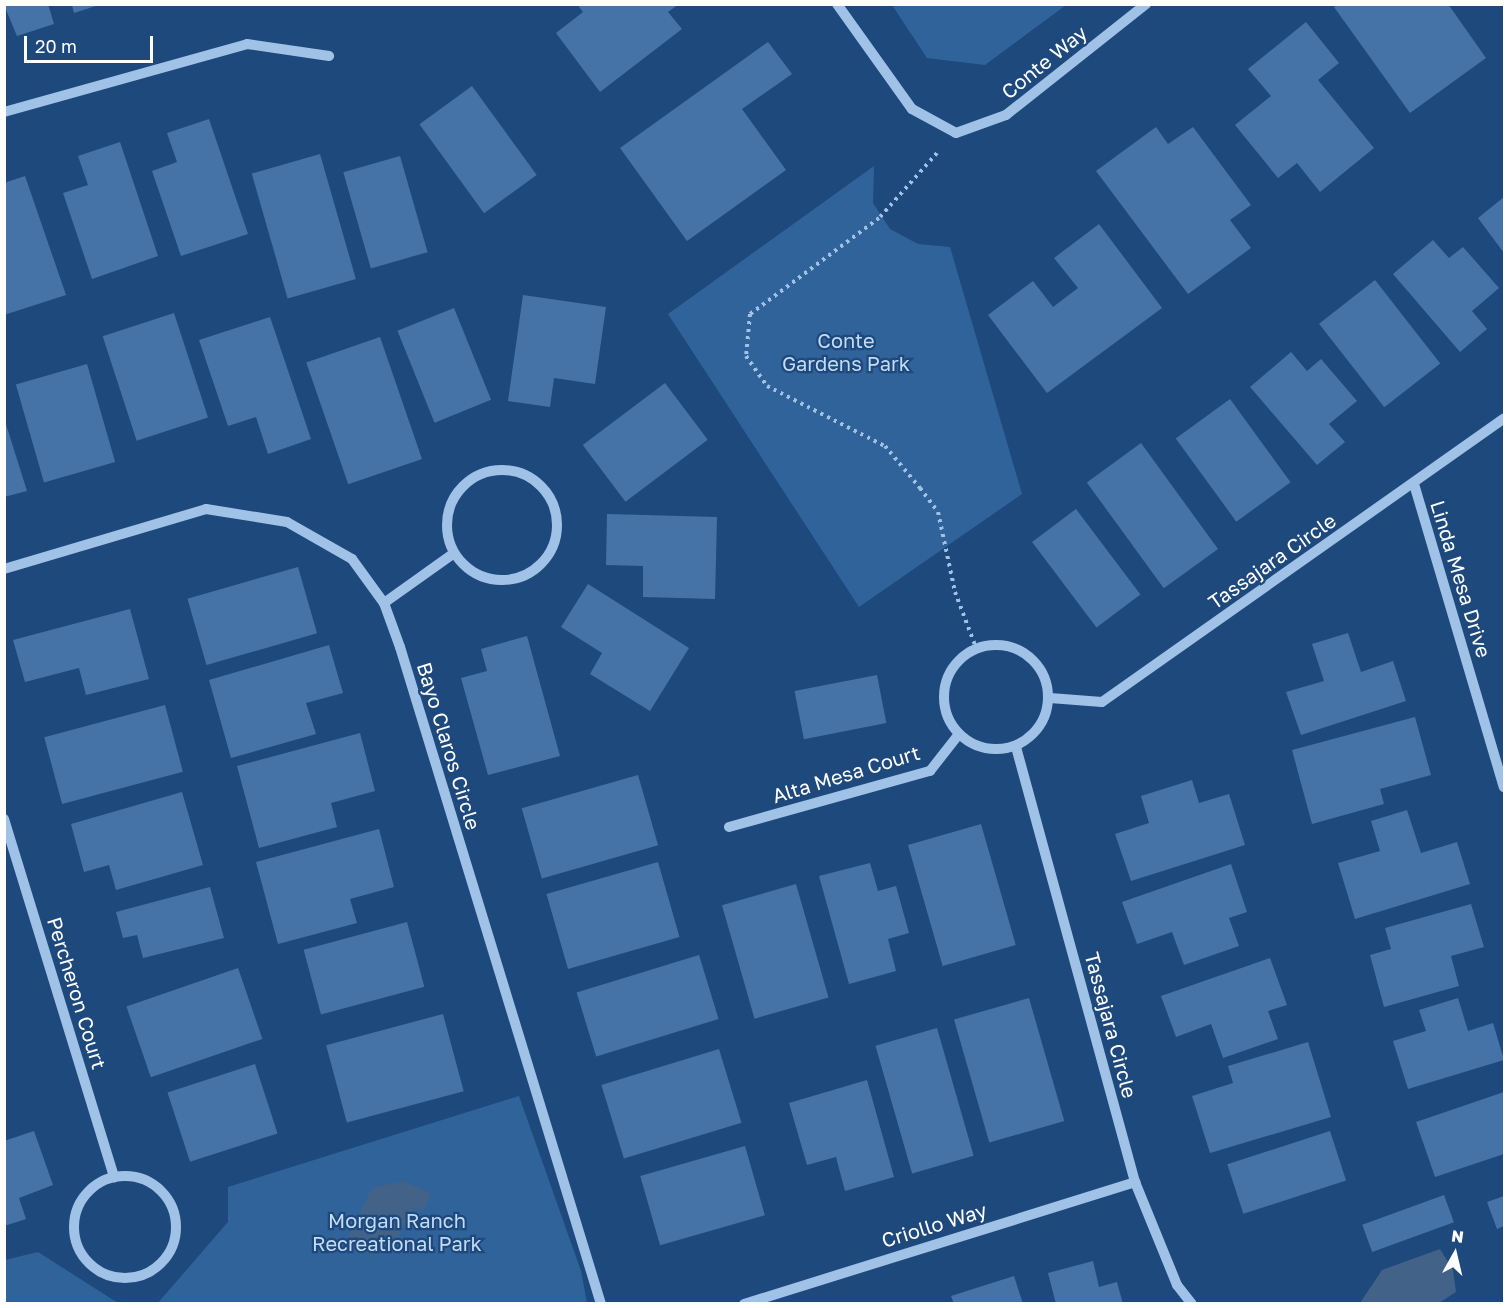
<!DOCTYPE html>
<html>
<head>
<meta charset="utf-8">
<style>
  body { margin:0 }
  #map { position:relative; width:1509px; height:1308px; overflow:hidden; background:#1e497d; font-family:"Golos Text",sans-serif }
  div>[style] { position:absolute }
  .green>* { inset:0; background:#31639b }
  .water>* { inset:0; background:#426288 }
  .building>* { inset:0; background:#4673a7; transform-origin:0 0 }
  .path>* { height:4px; margin-top:-2px; transform-origin:0; background:repeating-linear-gradient(90deg,#a1c2e7 0 3px,transparent 0 7.5px) }
  .minor>* { height:10px; margin:-5px; padding:0 5px; transform-origin:5px; border-radius:5px; background:#a1c2e7 }
  .minor>.ring { margin:-5px; padding:0; box-sizing:content-box; background:none; border:10px solid #a1c2e7; border-radius:50% }
  span { translate:-50% -50%; white-space:nowrap; text-align:center; line-height:1.15; -webkit-text-stroke:4.5px #1e497d; paint-order:stroke }
  .street-label { font-size:20px; color:#fff }
  .park-label { font-size:20px; color:#c4dbf6 }
  .frame { position:absolute; inset:0; border:6px solid #fff; pointer-events:none }
  .north { position:absolute; left:1425px; top:1224px; width:60px; height:60px; -webkit-text-stroke:4px #1e497d; paint-order:stroke; rotate:8deg; font-size:16px; font-weight:700; line-height:24px; text-align:center; color:#fff }
  .north::after { content:''; display:block; margin:auto; width:21px; height:27px; background:#fff; clip-path:polygon(50% 0,100% 100%,50% 72%,0 100%) }
  .scale { position:absolute; left:24px; top:36px; width:129px; height:27px; box-sizing:border-box; border:3px solid #fff; border-top:0; padding-left:8px; font-size:18px; line-height:21px; white-space:nowrap; color:#fff; -webkit-text-stroke:4px #1e497d; paint-order:stroke }
</style>
</head>
<body>
<div id="map">
  <div class="green">
    <i style="clip-path:polygon(892px 5px,1066px 5px,985px 65px,927px 58px)"></i>
    <i style="clip-path:polygon(874px 166px,873px 203px,890px 229px,918px 244px,950px 247px,1022px 494px,859px 607px,668px 314px)"></i>
    <i style="clip-path:polygon(519px 1096px,581px 1271px,587px 1303px,157px 1304px,228px 1222px,228px 1187px)"></i>
    <i style="clip-path:polygon(38px 1252px,118px 1303px,5px 1303px,5px 1260px)"></i>
  </div>
  <div class="water">
    <i style="clip-path:polygon(403px 1181px,431px 1193px,424px 1210px,413px 1208px,392px 1249px,373px 1255px,344px 1245px,372px 1188px)"></i>
    <i style="clip-path:polygon(1440px 1249px,1453px 1270px,1456px 1292px,1439px 1303px,1360px 1303px,1382px 1270px)"></i>
  </div>
  <div class="building">
    <i style="clip-path:polygon(48px 4px,54px 24px,17px 36px,4px 5px)"></i>
    <i style="clip-path:polygon(577px 4px,679px 4px,668px 12px,682px 29px,600px 92px,556px 33px,583px 12px)"></i>
    <i style="clip-path:polygon(1337px 4px,1448px 4px,1486px 58px,1410px 113px,1334px 7px)"></i>
    <i style="clip-path:polygon(72px 5px,99px 5px,74px 13px)"></i>
    <i style="clip-path:polygon(1306px 22px,1339px 63px,1318px 80px,1374px 148px,1320px 192px,1297px 163px,1278px 178px,1235px 125px,1271px 96px,1248px 69px)"></i>
    <i style="clip-path:polygon(768px 42px,792px 74px,742px 109px,786px 170px,687px 241px,620px 148px)"></i>
    <i style="left:472px;top:86px;width:110px;height:65px;rotate:54deg"></i>
    <i style="clip-path:polygon(209px 119px,248px 234px,181px 256px,152px 171px,177px 162px,167px 133px)"></i>
    <i style="clip-path:polygon(1156px 127px,1168px 144px,1193px 127px,1251px 205px,1230px 220px,1251px 248px,1188px 294px,1096px 171px)"></i>
    <i style="clip-path:polygon(120px 142px,158px 256px,92px 279px,63px 193px,88px 185px,78px 156px)"></i>
    <i style="left:320px;top:154px;width:130px;height:71px;rotate:74deg"></i>
    <i style="left:400px;top:156px;width:100px;height:59px;rotate:74deg"></i>
    <i style="clip-path:polygon(25px 176px,66px 295px,4px 315px,4px 183px)"></i>
    <i style="clip-path:polygon(1504px 197px,1504px 253px,1478px 218px)"></i>
    <i style="clip-path:polygon(1099px 224px,1162px 308px,1047px 393px,988px 315px,1033px 281px,1053px 307px,1078px 288px,1054px 258px)"></i>
    <i style="clip-path:polygon(1433px 240px,1449px 258px,1463px 247px,1499px 288px,1472px 311px,1487px 329px,1460px 352px,1393px 274px)"></i>
    <i style="left:1375px;top:280px;width:106px;height:71px;rotate:52deg"></i>
    <i style="clip-path:polygon(523px 295px,606px 307px,595px 384px,554px 378px,550px 407px,508px 401px)"></i>
    <i style="left:454px;top:308px;width:99px;height:61px;rotate:68deg"></i>
    <i style="left:174px;top:313px;width:110px;height:75px;rotate:72deg"></i>
    <i style="clip-path:polygon(270px 317px,311px 439px,268px 454px,256px 417px,228px 426px,199px 340px)"></i>
    <i style="left:380px;top:337px;width:129px;height:78px;rotate:71deg"></i>
    <i style="clip-path:polygon(1291px 352px,1307px 371px,1321px 359px,1357px 401px,1329px 424px,1345px 442px,1317px 465px,1250px 387px)"></i>
    <i style="left:87px;top:364px;width:102px;height:74px;rotate:74deg"></i>
    <i style="left:665px;top:383px;width:71px;height:103px;rotate:53deg"></i>
    <i style="left:1230px;top:399px;width:103px;height:67px;rotate:54deg"></i>
    <i style="clip-path:polygon(4px 418px,27px 491px,4px 497px)"></i>
    <i style="left:1141px;top:443px;width:131px;height:67px;rotate:54deg"></i>
    <i style="left:1076px;top:509px;width:107px;height:55px;rotate:53deg"></i>
    <i style="clip-path:polygon(607px 514px,717px 517px,715px 599px,643px 597px,643px 566px,606px 565px)"></i>
    <i style="left:298px;top:567px;width:69px;height:115px;rotate:74deg"></i>
    <i style="clip-path:polygon(588px 584px,689px 648px,650px 711px,590px 674px,602px 653px,561px 627px)"></i>
    <i style="clip-path:polygon(130px 609px,149px 679px,86px 695px,79px 668px,25px 682px,13px 640px)"></i>
    <i style="clip-path:polygon(1348px 633px,1361px 672px,1393px 661px,1406px 701px,1301px 735px,1286px 692px,1324px 681px,1312px 644px)"></i>
    <i style="clip-path:polygon(527px 636px,560px 756px,488px 775px,461px 678px,487px 671px,481px 649px)"></i>
    <i style="clip-path:polygon(329px 645px,343px 693px,306px 703px,316px 734px,231px 758px,209px 680px)"></i>
    <i style="left:877px;top:675px;width:49px;height:84px;rotate:79deg"></i>
    <i style="left:165px;top:705px;width:69px;height:125px;rotate:75deg"></i>
    <i style="clip-path:polygon(1415px 717px,1431px 775px,1380px 789px,1384px 804px,1312px 824px,1292px 750px)"></i>
    <i style="clip-path:polygon(360px 733px,375px 791px,331px 803px,337px 827px,259px 848px,237px 766px)"></i>
    <i style="left:638px;top:775px;width:73px;height:121px;rotate:74deg"></i>
    <i style="clip-path:polygon(1192px 780px,1199px 803px,1229px 794px,1245px 845px,1131px 881px,1115px 834px,1149px 823px,1141px 796px)"></i>
    <i style="clip-path:polygon(182px 792px,203px 865px,116px 890px,109px 865px,84px 872px,71px 824px)"></i>
    <i style="clip-path:polygon(1407px 810px,1421px 853px,1457px 842px,1470px 884px,1355px 919px,1338px 863px,1380px 851px,1371px 821px)"></i>
    <i style="left:981px;top:824px;width:126px;height:76px;rotate:74deg"></i>
    <i style="clip-path:polygon(379px 829px,394px 887px,350px 899px,357px 923px,278px 944px,256px 862px)"></i>
    <i style="left:658px;top:862px;width:78px;height:116px;rotate:74deg"></i>
    <i style="clip-path:polygon(870px 863px,878px 891px,896px 886px,909px 933px,888px 939px,896px 971px,849px 984px,819px 876px)"></i>
    <i style="clip-path:polygon(1231px 864px,1247px 912px,1229px 918px,1239px 946px,1184px 965px,1172px 932px,1137px 944px,1122px 902px)"></i>
    <i style="left:796px;top:884px;width:118px;height:77px;rotate:74deg"></i>
    <i style="clip-path:polygon(210px 887px,224px 938px,143px 958px,137px 935px,123px 938px,116px 912px)"></i>
    <i style="clip-path:polygon(1471px 904px,1484px 947px,1451px 956px,1459px 986px,1384px 1007px,1370px 955px,1391px 949px,1385px 928px)"></i>
    <i style="left:407px;top:922px;width:67px;height:107px;rotate:75deg"></i>
    <i style="left:699px;top:955px;width:67px;height:128px;rotate:73deg"></i>
    <i style="clip-path:polygon(1270px 958px,1287px 1005px,1268px 1011px,1278px 1039px,1223px 1058px,1211px 1024px,1176px 1037px,1161px 996px)"></i>
    <i style="left:238px;top:968px;width:75px;height:118px;rotate:71deg"></i>
    <i style="left:1029px;top:998px;width:128px;height:78px;rotate:74deg"></i>
    <i style="clip-path:polygon(1458px 998px,1468px 1031px,1493px 1023px,1504px 1060px,1408px 1089px,1393px 1041px,1426px 1031px,1419px 1010px)"></i>
    <i style="left:443px;top:1014px;width:80px;height:121px;rotate:75deg"></i>
    <i style="left:937px;top:1028px;width:133px;height:64px;rotate:74deg"></i>
    <i style="clip-path:polygon(1308px 1042px,1331px 1117px,1210px 1153px,1192px 1096px,1233px 1083px,1228px 1066px)"></i>
    <i style="left:719px;top:1049px;width:77px;height:123px;rotate:73deg"></i>
    <i style="left:255px;top:1064px;width:73px;height:92px;rotate:72deg"></i>
    <i style="clip-path:polygon(867px 1080px,894px 1177px,845px 1191px,836px 1157px,807px 1165px,789px 1103px)"></i>
    <i style="clip-path:polygon(1504px 1092px,1504px 1154px,1435px 1177px,1416px 1122px)"></i>
    <i style="clip-path:polygon(34px 1131px,53px 1185px,19px 1198px,26px 1219px,4px 1226px,4px 1141px)"></i>
    <i style="left:1330px;top:1131px;width:52px;height:108px;rotate:72deg"></i>
    <i style="left:745px;top:1146px;width:72px;height:109px;rotate:74deg"></i>
    <i style="left:1444px;top:1195px;width:29px;height:87px;rotate:70deg"></i>
    <i style="clip-path:polygon(1504px 1196px,1504px 1226px,1497px 1229px,1487px 1202px)"></i>
    <i style="clip-path:polygon(1093px 1261px,1099px 1287px,1117px 1282px,1123px 1304px,1056px 1304px,1048px 1273px)"></i>
    <i style="clip-path:polygon(1014px 1276px,1023px 1304px,954px 1304px,951px 1296px)"></i>
  </div>
  <div class="path">
    <i style="left:937px;top:153px;width:87px;rotate:131.7deg"></i>
    <i style="left:879px;top:218px;width:161px;rotate:143.3deg"></i>
    <i style="left:750px;top:314px;width:42px;rotate:95.4deg"></i>
    <i style="left:746px;top:356px;width:37px;rotate:55deg"></i>
    <i style="left:767px;top:386px;width:132px;rotate:27deg"></i>
    <i style="left:885px;top:446px;width:55px;rotate:50.2deg"></i>
    <i style="left:920px;top:488px;width:30px;rotate:53deg"></i>
    <i style="left:938px;top:512px;width:82px;rotate:78deg"></i>
    <i style="left:955px;top:592px;width:60px;rotate:69.4deg"></i>
  </div>
  <div class="minor">
    <i style="left:837px;top:4px;width:129px;rotate:54.5deg"></i>
    <i style="left:912px;top:109px;width:50px;rotate:28.6deg"></i>
    <i style="left:956px;top:133px;width:53px;rotate:-19.8deg"></i>
    <i style="left:1006px;top:115px;width:179px;rotate:-38.4deg"></i>
    <i style="left:4px;top:112px;width:252px;rotate:-15.6deg"></i>
    <i style="left:247px;top:44px;width:83px;rotate:8.3deg"></i>
    <i class="ring" style="left:447px;top:470px;width:100px;height:100px"></i>
    <i style="left:1414px;top:484px;width:316px;rotate:73.5deg"></i>
    <i style="left:4px;top:569px;width:211px;rotate:-16.5deg"></i>
    <i style="left:206px;top:509px;width:82px;rotate:9.1deg"></i>
    <i style="left:287px;top:522px;width:75px;rotate:29.6deg"></i>
    <i style="left:352px;top:559px;width:54px;rotate:54deg"></i>
    <i style="left:384px;top:603px;width:47px;rotate:70deg"></i>
    <i style="left:400px;top:647px;width:687px;rotate:72.99deg"></i>
    <i style="left:384px;top:603px;width:86px;rotate:-35.5deg"></i>
    <i class="ring" style="left:944px;top:645px;width:94px;height:94px"></i>
    <i style="left:1050px;top:698px;width:52px;rotate:4.4deg"></i>
    <i style="left:1102px;top:702px;width:492px;rotate:-35.2deg"></i>
    <i style="left:1016px;top:747px;width:451px;rotate:74.7deg"></i>
    <i style="left:1135px;top:1182px;width:111px;rotate:67.8deg"></i>
    <i style="left:1177px;top:1285px;width:24px;rotate:52deg"></i>
    <i style="left:4px;top:819px;width:375px;rotate:72.9deg"></i>
    <i style="left:729px;top:827px;width:209px;rotate:-15.6deg"></i>
    <i style="left:930px;top:771px;width:47px;rotate:-51.9deg"></i>
    <i class="ring" style="left:74px;top:1176px;width:92px;height:92px"></i>
    <i style="left:744px;top:1304px;width:410px;rotate:-17.3deg"></i>
  </div>
  <div class="street-label">
    <span style="left:1044px;top:62px;rotate:-39deg">Conte Way</span>
    <span style="left:1272px;top:561px;rotate:-35deg">Tassajara Circle</span>
    <span style="left:1461px;top:579px;rotate:73deg">Linda Mesa Drive</span>
    <span style="left:449px;top:746px;rotate:73deg">Bayo Claros Circle</span>
    <span style="left:846px;top:774px;rotate:-17deg">Alta Mesa Court</span>
    <span style="left:77px;top:993px;rotate:73deg">Percheron Court</span>
    <span style="left:1111px;top:1025px;rotate:75deg">Tassajara Circle</span>
    <span style="left:934px;top:1225px;rotate:-17deg">Criollo Way</span>
  </div>
  <div class="park-label">
    <span style="left:846px;top:352px">Conte<br>Gardens Park</span>
    <span style="left:397px;top:1232px">Morgan Ranch<br>Recreational Park</span>
  </div>
  <div class="frame"></div>
  <div class="north">N</div>
  <div class="scale">20 m</div>
</div>
</body>
</html>
